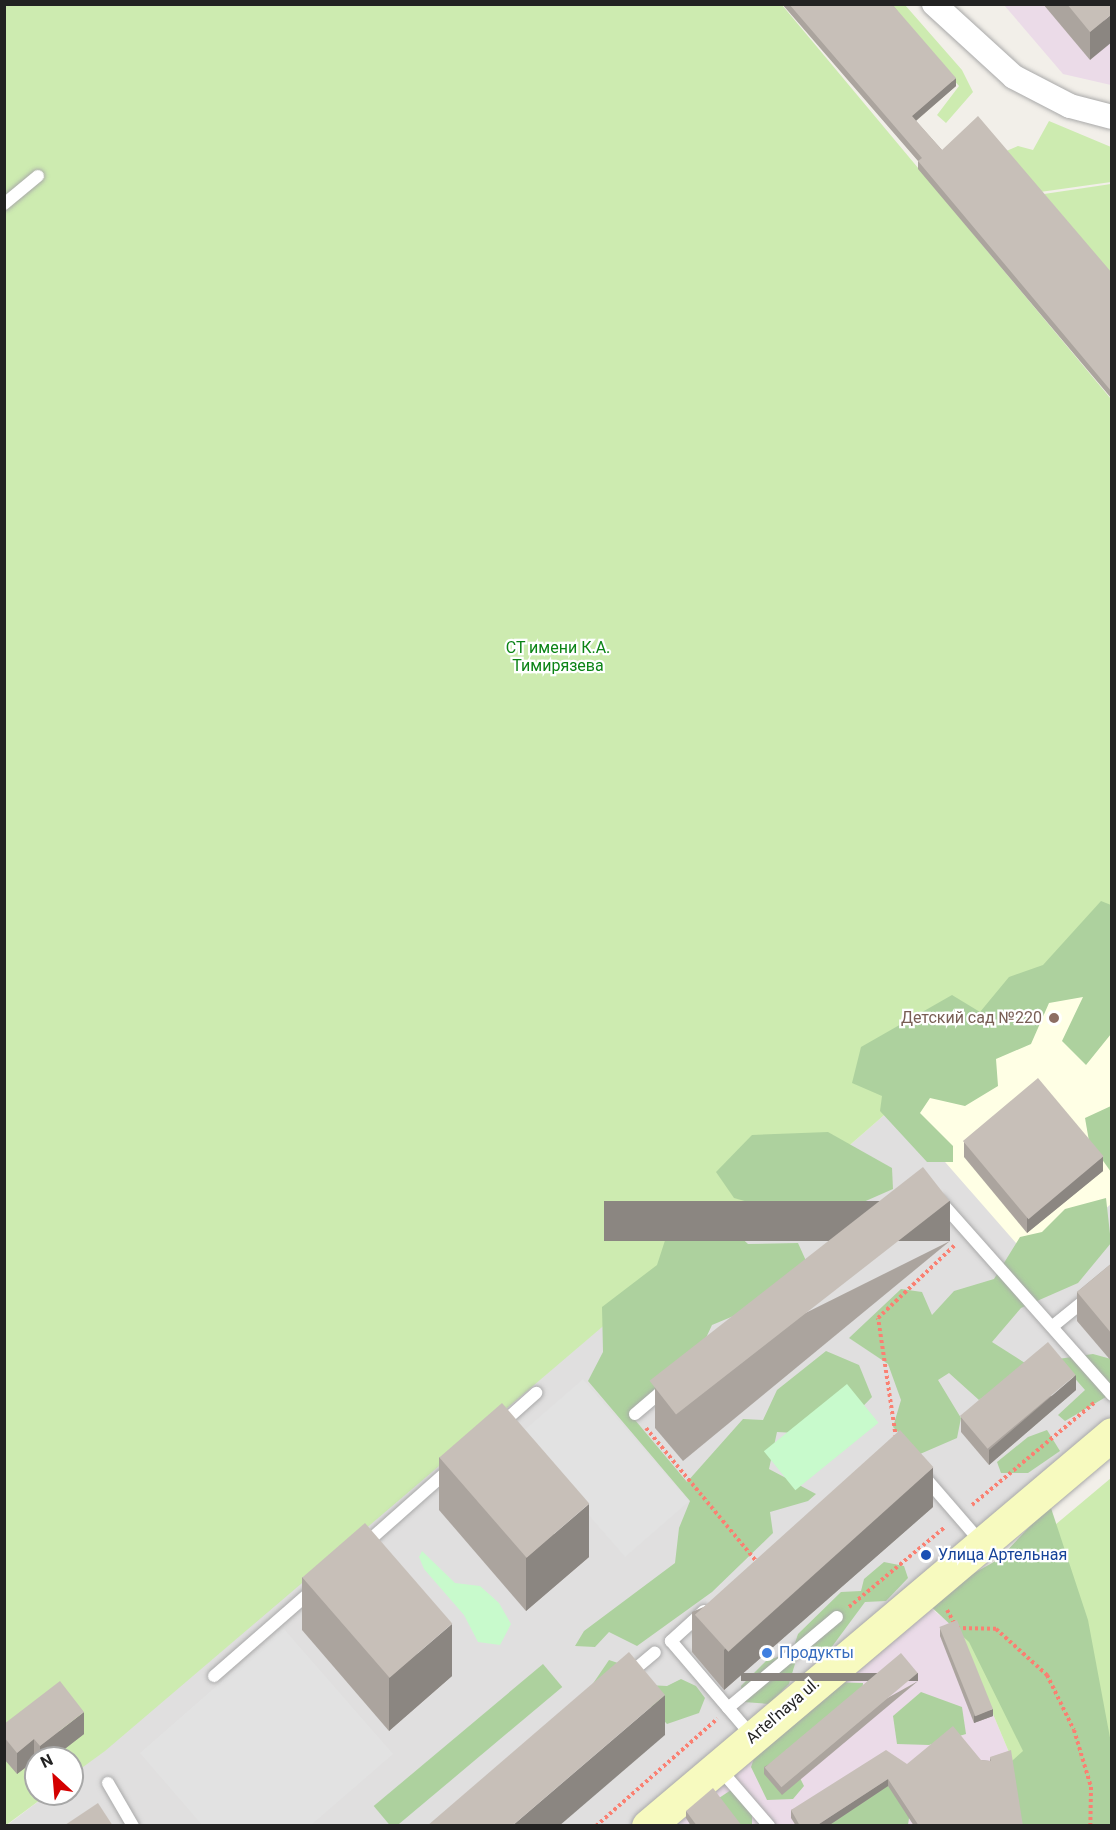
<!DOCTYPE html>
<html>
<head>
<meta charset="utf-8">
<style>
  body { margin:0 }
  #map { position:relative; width:1116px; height:1830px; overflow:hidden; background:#f2efe9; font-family:Roboto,sans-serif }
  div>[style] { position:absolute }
  .residential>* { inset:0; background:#e0dfdf }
  .industrial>* { inset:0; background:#ebdbe8 }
  .education>* { inset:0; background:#ffffe5 }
  .grass>* { inset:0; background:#cdebb0 }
  .forest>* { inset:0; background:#add19e; transform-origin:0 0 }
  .park>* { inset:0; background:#c8facc; transform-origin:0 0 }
  .parking>* { inset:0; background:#e2e2e2; transform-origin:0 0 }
  .path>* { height:4px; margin-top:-2px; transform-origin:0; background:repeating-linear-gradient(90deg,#fa8072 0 3px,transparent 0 6px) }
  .roads { filter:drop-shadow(0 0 2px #a9a9a9) drop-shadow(0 0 2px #a9a9a9) }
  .lane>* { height:12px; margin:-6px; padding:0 6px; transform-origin:6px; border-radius:6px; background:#fff }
  .street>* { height:24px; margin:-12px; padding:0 12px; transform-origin:12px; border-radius:12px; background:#fff }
  .secondary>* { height:33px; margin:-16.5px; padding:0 16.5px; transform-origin:16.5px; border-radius:16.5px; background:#f7fabf }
  .wall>* { inset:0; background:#aba49e }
  .shaded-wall>* { inset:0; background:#8b8681; transform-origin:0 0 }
  .building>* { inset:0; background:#c7bfb8; transform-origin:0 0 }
  .dots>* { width:16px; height:16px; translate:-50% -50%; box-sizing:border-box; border:3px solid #fff; border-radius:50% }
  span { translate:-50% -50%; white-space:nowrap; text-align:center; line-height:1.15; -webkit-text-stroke:4.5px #fff; paint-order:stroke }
  .park-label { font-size:16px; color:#0c8416 }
  .education-label { font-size:16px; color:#785e54 }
  .right { translate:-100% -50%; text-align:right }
  .transit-label { font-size:16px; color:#164399 }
  .left { translate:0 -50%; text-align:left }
  .shop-label { font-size:16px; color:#366cbe }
  .street-label { font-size:16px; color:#222 }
  .frame { position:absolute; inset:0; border:6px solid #222; pointer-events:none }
  .north { position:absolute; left:24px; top:1746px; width:60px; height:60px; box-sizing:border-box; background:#fff; border:2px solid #a7a7a7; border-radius:50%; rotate:334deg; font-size:16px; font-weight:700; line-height:24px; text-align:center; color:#222 }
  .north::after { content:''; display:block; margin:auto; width:21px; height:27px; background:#d40000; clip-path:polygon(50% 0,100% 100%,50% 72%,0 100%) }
</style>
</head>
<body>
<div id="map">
  <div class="residential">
    <i style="clip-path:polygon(1111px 917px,1111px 1422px,630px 1825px,6px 1826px,48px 1794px,72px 1794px,72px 1775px,737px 1212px,843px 1151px)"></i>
  </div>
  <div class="industrial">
    <i style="clip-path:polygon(1004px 5px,1111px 5px,1111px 85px,1063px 74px)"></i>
    <i style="clip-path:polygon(926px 1605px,957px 1628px,1011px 1757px,1022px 1826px,665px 1826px)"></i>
  </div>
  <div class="education">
    <i style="clip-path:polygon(1112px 930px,1111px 1204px,1037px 1267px,896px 1106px)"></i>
  </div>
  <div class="grass">
    <i style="clip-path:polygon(5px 5px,782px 5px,1111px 399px,1111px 917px,843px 1151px,737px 1212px,105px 1751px,72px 1775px,72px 1758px,36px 1758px,36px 1794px,48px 1794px,5px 1826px)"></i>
    <i style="clip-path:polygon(888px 5px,905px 5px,962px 70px,973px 92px,946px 123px,937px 115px,959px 86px)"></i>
    <i style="clip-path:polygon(1049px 121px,1111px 147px,1111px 182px,1040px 192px,1004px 152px,1018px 146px,1033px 150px)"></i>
    <i style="clip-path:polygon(1111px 184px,1111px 274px,1044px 194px)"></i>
    <i style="clip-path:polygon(1111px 1478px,1111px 1825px,1022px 1825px,1011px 1757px,957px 1628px,993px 1577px)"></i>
  </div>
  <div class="forest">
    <i style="clip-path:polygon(1101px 901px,1111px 905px,1111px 1034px,1086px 1065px,1062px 1041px,1083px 997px,1049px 1003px,1031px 1044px,996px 1059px,998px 1086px,965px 1106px,930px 1098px,920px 1113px,953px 1146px,953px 1162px,927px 1162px,880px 1111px,882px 1096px,852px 1083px,861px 1047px,952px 995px,980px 1012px,1009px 977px,1043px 965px)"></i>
    <i style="clip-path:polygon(1111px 1106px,1111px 1172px,1089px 1141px,1085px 1118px)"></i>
    <i style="clip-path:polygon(828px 1132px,892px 1168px,893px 1189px,818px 1222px,734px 1198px,716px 1172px,752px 1135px)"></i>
    <i style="clip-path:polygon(1106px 1198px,1111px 1243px,1078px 1283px,1021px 1308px,992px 1342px,1028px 1365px,979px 1400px,949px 1373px,938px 1380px,961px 1418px,957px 1438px,920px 1454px,893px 1427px,901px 1400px,888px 1364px,849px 1338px,901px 1289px,922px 1292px,932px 1315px,954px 1291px,994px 1279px,1020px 1237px,1042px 1232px,1065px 1209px)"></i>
    <i style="clip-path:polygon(710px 1209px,748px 1244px,798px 1243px,807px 1263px,755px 1307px,712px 1325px,698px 1355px,630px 1414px,687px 1482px,743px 1419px,763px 1420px,777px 1390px,826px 1351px,859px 1365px,872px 1397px,835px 1435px,777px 1432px,769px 1469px,816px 1494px,808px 1501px,770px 1512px,773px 1533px,712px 1592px,637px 1646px,609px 1632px,595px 1647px,575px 1646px,584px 1631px,675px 1563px,679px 1528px,690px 1501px,588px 1381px,603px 1352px,602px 1307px,657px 1265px,672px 1219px)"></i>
    <i style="clip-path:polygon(1093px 1354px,1111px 1359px,1111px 1394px,1065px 1421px,1058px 1415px,1085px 1390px,1058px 1359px)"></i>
    <i style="clip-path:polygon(1047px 1430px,1060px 1451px,1028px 1473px,1001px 1473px,997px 1462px,1028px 1437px)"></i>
    <i style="clip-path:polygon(1050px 1505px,1088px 1620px,1111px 1743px,1111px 1825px,993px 1825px,994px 1777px,1023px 1751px,969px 1642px,925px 1601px,999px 1559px)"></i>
    <i style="clip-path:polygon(884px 1562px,904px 1566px,908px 1578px,886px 1601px,865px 1602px,831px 1648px,797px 1657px,789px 1684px,769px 1704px,744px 1702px,741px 1686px,766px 1661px,792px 1652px,798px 1634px,841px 1592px,861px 1591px,864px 1579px)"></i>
    <i style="clip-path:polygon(609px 1660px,627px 1666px,648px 1685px,667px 1686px,681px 1679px,696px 1686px,705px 1698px,699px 1713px,667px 1724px,630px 1686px,592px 1685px)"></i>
    <i style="left:543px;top:1664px;width:30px;height:221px;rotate:50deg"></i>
    <i style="clip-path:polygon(823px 1682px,863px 1683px,861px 1720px,786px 1750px,804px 1786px,793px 1799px,767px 1800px,751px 1767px,762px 1735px)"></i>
    <i style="clip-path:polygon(921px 1692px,962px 1707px,966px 1734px,929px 1745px,897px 1744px,893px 1716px)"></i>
    <i style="clip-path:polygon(899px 1759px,914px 1785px,908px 1825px,806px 1826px)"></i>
    <i style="clip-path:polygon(731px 1790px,752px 1814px,752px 1825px,705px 1826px,713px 1802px)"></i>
  </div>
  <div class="park">
    <i style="left:847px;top:1384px;width:50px;height:107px;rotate:51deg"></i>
    <i style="clip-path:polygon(422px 1551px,455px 1583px,480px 1586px,499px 1603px,511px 1624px,500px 1645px,478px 1642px,464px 1615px,424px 1569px,419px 1557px)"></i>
  </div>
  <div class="parking">
    <i style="left:583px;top:1379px;width:162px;height:85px;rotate:49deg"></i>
    <i style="clip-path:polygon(283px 1628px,393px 1754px,311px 1825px,203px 1826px,140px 1753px)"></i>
  </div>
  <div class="path">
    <i style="left:646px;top:1428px;width:173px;rotate:50.4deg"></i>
    <i style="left:896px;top:1438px;width:121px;rotate:-98.5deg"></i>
    <i style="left:878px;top:1318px;width:106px;rotate:-43.5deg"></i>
    <i style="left:972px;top:1505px;width:160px;rotate:-39.9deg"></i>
    <i style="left:849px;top:1607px;width:125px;rotate:-39.8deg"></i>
    <i style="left:947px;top:1610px;width:21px;rotate:61deg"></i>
    <i style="left:957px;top:1628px;width:39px;rotate:1deg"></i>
    <i style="left:996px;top:1629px;width:69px;rotate:42deg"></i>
    <i style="left:1047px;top:1675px;width:61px;rotate:63.9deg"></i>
    <i style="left:1074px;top:1730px;width:59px;rotate:73.4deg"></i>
    <i style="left:1091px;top:1787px;width:39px;rotate:91deg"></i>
    <i style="left:596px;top:1826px;width:162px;rotate:-41.5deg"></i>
  </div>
  <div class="roads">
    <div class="lane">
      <i style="left:4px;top:204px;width:44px;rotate:-39.5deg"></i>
      <i style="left:940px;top:1201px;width:259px;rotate:48.4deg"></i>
      <i style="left:1053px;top:1326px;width:76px;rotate:-39.1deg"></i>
      <i style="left:635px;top:1414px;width:43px;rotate:-40.3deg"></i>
      <i style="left:499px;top:1426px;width:50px;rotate:-41.7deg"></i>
      <i style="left:922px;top:1474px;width:89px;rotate:49.1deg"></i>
      <i style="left:364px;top:1545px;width:115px;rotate:-41.5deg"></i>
      <i style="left:704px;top:1611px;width:45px;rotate:137.7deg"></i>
      <i style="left:671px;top:1641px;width:126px;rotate:49.5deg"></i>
      <i style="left:628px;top:1675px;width:35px;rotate:-40deg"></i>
      <i style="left:214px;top:1676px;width:134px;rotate:-41.1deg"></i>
      <i style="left:728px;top:1708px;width:142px;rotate:-39.9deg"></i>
      <i style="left:719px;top:1768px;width:77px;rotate:49.2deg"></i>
      <i style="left:108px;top:1783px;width:50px;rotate:59.8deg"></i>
    </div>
    <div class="street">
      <i style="left:934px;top:4px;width:108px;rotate:42.4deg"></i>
      <i style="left:1014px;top:77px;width:63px;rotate:27.4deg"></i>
      <i style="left:1070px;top:106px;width:43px;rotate:14.7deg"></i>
    </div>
    <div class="secondary">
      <i style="left:648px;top:1826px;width:607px;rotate:-40.19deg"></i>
    </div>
  </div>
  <div class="wall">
    <i style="clip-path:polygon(782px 4px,892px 4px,956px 86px,916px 121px,942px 150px,1112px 273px,1112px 399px,918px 169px,918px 161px)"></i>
    <i style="clip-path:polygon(1043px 4px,1110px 4px,1090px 60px)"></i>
    <i style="clip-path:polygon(964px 1142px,1103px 1171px,1027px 1233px,964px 1157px)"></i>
    <i style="clip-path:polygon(950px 1241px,683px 1461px,655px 1428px,655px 1388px)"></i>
    <i style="clip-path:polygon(1112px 1263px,1112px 1362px,1077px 1321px,1077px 1292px)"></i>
    <i style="clip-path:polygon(1076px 1390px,989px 1465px,961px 1432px,961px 1417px)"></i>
    <i style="clip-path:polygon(439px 1457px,589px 1557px,526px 1611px,439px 1510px)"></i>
    <i style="clip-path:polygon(933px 1507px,724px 1690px,692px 1652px,692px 1612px)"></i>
    <i style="clip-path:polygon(302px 1577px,452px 1676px,389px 1731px,302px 1630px)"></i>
    <i style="clip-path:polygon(940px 1628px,993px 1716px,974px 1723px,940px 1636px)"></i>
    <i style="clip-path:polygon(918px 1681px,782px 1795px,764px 1774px,764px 1767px)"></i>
    <i style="clip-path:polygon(4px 1724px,84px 1734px,53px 1758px,36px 1758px,36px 1764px,34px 1761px,17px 1774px,4px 1759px)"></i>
    <i style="clip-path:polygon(990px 1757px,1023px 1826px,914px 1826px,888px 1786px,828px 1826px,796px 1826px,791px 1818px,791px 1810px,907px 1764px,981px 1760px,990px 1761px)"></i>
    <i style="clip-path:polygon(686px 1811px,742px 1826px,691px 1826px,686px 1818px)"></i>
  </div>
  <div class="shaded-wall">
    <i style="clip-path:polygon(1112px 14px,1112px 42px,1090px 60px,1090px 32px)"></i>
    <i style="clip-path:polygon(956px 78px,956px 86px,912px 124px,912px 116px)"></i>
    <i style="clip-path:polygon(1103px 1156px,1103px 1171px,1027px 1233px,1027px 1218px)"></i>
    <i style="left:950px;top:1201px;width:40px;height:346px;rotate:90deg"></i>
    <i style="clip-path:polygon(1076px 1375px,1076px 1390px,989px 1465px,989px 1450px)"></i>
    <i style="clip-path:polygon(933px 1467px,933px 1507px,724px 1690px,724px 1650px)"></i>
    <i style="clip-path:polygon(589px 1504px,589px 1557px,526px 1611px,526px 1558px)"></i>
    <i style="clip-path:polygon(452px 1624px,452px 1676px,389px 1731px,389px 1678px)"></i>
    <i style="left:918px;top:1673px;width:8px;height:177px;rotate:90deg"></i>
    <i style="clip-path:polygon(665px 1695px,665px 1735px,559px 1826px,512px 1826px)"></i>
    <i style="clip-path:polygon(993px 1709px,993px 1716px,974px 1723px,974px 1716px)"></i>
    <i style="clip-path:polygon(84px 1712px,84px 1734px,53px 1758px,40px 1758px,40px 1746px)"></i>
    <i style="clip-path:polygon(34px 1739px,34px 1761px,17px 1774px,17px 1753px)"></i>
    <i style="clip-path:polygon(888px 1779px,888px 1786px,828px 1826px,816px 1826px)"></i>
  </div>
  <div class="building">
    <i style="clip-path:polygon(789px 4px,892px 4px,956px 78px,912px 116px,942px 150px,978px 116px,1112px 273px,1112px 392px,918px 161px,922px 158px)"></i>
    <i style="clip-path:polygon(1067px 4px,1110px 4px,1112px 6px,1112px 14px,1090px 32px)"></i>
    <i style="left:1038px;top:1078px;width:102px;height:98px;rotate:50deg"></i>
    <i style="left:923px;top:1167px;width:43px;height:347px;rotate:52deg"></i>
    <i style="clip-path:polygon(1112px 1263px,1112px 1334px,1077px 1292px)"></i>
    <i style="left:1048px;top:1342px;width:43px;height:115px;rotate:50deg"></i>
    <i style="left:502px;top:1403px;width:133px;height:83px;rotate:49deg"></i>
    <i style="left:900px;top:1430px;width:50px;height:276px;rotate:48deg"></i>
    <i style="left:365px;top:1523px;width:133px;height:83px;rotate:49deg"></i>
    <i style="left:957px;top:1620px;width:96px;height:19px;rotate:68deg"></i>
    <i style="clip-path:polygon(629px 1652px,665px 1695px,512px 1826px,427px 1826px)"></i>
    <i style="left:901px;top:1653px;width:26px;height:178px;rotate:50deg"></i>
    <i style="clip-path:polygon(60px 1681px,84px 1712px,40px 1746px,34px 1739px,17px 1753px,4px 1737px,4px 1724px)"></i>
    <i style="clip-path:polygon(953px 1726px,981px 1760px,991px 1761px,990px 1757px,1011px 1750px,1023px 1826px,919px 1826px,888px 1779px,816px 1826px,800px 1826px,791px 1810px,886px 1750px,907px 1764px)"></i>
    <i style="clip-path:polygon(713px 1788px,742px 1826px,697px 1826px,686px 1811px)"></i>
    <i style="clip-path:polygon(98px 1803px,113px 1826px,65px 1826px,65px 1825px)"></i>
  </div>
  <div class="dots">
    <i style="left:1054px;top:1018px;background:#8d6e63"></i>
    <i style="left:926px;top:1555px;background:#1a4fb4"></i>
    <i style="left:767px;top:1653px;background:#3f7fe0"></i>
  </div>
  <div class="park-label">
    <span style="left:558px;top:657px">СТ имени К.А.<br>Тимирязева</span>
  </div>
  <div class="education-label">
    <span class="right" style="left:1042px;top:1018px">Детский сад №220</span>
  </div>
  <div class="transit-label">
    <span class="left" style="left:938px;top:1555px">Улица Артельная</span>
  </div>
  <div class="shop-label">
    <span class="left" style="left:779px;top:1653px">Продукты</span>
  </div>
  <div class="street-label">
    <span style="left:783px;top:1711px;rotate:-41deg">Artel'naya ul.</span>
  </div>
  <div class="frame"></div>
  <div class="north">N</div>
</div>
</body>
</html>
